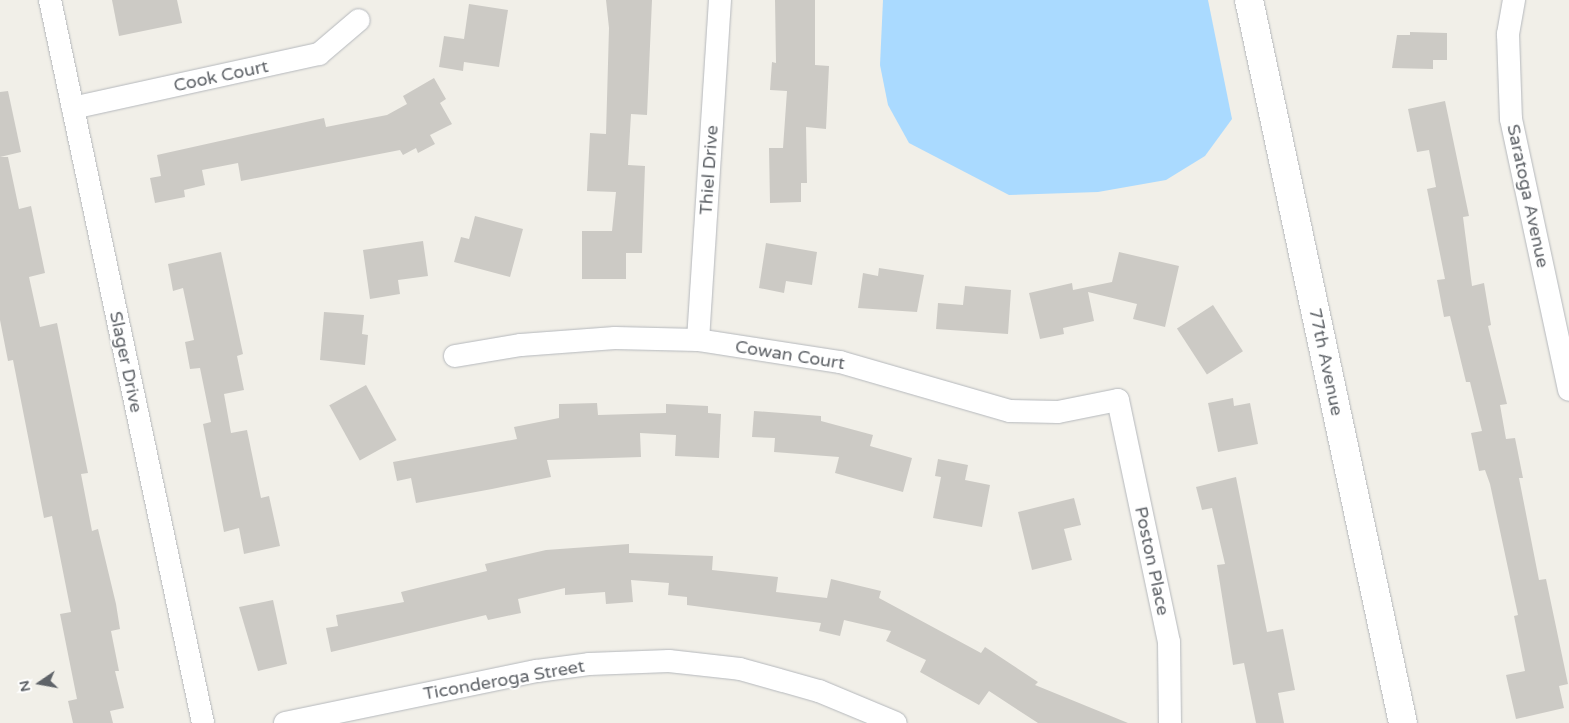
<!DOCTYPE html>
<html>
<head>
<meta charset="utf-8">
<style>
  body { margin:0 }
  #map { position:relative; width:1569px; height:723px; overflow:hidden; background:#f1efe8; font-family:"Varela Round",sans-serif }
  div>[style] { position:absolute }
  .water>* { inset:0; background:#aadaff }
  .building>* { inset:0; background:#cccac5; transform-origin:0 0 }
  .roads { filter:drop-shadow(0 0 1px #b5b8bc) drop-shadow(0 0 1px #b5b8bc) }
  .street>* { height:22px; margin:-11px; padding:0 11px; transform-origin:11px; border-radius:11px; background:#fff }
  .secondary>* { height:28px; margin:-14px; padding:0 14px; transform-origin:14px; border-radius:14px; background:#fff }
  span { translate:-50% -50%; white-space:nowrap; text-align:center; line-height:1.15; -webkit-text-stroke:4px #fff; paint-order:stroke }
  .street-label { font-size:18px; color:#5f6368 }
  .north { position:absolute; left:15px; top:658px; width:50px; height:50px; -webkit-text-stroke:4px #fff; paint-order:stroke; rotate:258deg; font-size:14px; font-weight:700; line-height:20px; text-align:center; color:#5f6368 }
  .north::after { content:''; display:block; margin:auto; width:18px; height:22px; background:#5f6368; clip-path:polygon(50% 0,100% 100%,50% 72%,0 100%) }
</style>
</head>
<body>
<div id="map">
  <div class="water">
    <i style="clip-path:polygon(883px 0,1208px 0,1232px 119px,1205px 156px,1166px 180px,1098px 192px,1009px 195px,909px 143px,888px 105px,880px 65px)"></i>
  </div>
  <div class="building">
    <i style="clip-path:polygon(112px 0,177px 0,182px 23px,119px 36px)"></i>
    <i style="clip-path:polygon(606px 0,652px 0,647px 115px,631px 114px,628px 165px,645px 166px,642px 253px,626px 253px,626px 279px,582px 279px,582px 231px,612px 231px,616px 192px,587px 191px,590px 133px,606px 134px,609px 28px)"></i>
    <i style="clip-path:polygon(775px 0,815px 0,815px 65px,829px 66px,826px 129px,806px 127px,807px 183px,801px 183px,801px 202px,770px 203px,769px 148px,783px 148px,787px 91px,770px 90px,772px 62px,776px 63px)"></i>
    <i style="clip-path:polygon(469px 4px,508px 10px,499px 67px,464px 62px,463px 71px,439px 67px,444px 36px,464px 39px)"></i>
    <i style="clip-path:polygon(1410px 32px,1447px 33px,1447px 60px,1433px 60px,1433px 69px,1392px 68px,1397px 35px,1410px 35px)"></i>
    <i style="clip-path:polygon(434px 78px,446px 99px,440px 103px,452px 124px,430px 135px,435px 144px,418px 153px,416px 148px,403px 155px,400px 150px,241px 181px,238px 163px,202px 170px,205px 185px,184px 190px,185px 197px,155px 203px,150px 178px,161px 176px,157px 155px,324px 118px,326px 127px,387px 115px,407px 104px,403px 96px)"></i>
    <i style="clip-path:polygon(8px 91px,21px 152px,0 157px,0 92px)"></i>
    <i style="clip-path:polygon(1445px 101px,1469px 216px,1463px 217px,1472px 286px,1484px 283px,1491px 325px,1488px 326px,1507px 404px,1500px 405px,1506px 439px,1515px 438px,1523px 478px,1519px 478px,1539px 580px,1546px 579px,1568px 684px,1559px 686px,1564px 708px,1516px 719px,1506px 675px,1525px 671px,1514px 616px,1518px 615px,1490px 484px,1485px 470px,1479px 471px,1471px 433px,1482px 431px,1470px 382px,1466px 382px,1450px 316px,1444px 317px,1437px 280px,1445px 279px,1427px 189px,1436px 187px,1429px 150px,1417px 152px,1408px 109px)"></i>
    <i style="clip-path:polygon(0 157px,8px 157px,19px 209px,31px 206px,45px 273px,29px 277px,40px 327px,57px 323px,88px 473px,81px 474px,92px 531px,98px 529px,116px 604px,120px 629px,111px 631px,119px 671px,115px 671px,124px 708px,110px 711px,113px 723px,73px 723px,68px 701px,77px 699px,60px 614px,71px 612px,52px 516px,44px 518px,13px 360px,8px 361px,0 320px)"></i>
    <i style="clip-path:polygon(475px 216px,523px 229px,510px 277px,454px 262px,461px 237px,469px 239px)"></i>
    <i style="clip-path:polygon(423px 241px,428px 276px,398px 280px,400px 294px,370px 299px,363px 250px)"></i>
    <i style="clip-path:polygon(766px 243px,817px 252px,812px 285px,786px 281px,784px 293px,759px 288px)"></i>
    <i style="clip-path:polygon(221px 252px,243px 354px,237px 356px,244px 390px,224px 394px,231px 433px,247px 430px,261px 498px,269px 496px,280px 546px,244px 554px,239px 528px,224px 532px,203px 424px,211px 422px,200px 368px,190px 369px,185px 342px,194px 340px,183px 288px,173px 291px,168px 264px)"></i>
    <i style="clip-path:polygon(1119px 252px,1179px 266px,1165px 327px,1133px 319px,1137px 304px,1088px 292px,1094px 321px,1063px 328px,1064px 334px,1040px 339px,1029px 293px,1072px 283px,1073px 290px,1112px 282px)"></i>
    <i style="clip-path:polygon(879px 268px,924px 275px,917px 312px,858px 308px,863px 273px,878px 276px)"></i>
    <i style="clip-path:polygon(965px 286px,1011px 290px,1008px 334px,936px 329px,938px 303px,963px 305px)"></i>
    <i style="left:1213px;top:305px;width:55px;height:43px;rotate:57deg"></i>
    <i style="clip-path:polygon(324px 312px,364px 315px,362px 334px,368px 335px,365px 365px,320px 360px)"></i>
    <i style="left:366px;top:385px;width:63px;height:42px;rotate:61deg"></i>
    <i style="clip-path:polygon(1233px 398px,1234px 406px,1250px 403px,1258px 444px,1218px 452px,1208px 403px)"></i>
    <i style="clip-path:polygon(597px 403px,598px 415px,666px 413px,666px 404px,708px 406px,708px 413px,721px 414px,719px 458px,675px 456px,676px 435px,640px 433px,641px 457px,547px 460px,551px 477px,492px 489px,416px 503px,411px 478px,397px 481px,393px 462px,517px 439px,514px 427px,559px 418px,559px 404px)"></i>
    <i style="clip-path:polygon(754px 411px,821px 416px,821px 421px,873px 435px,870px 446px,912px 458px,903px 492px,835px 473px,839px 457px,774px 452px,775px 438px,752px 437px)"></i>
    <i style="clip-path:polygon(938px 459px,968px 465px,965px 480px,990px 485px,982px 527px,933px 518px,941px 477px,935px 476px)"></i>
    <i style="clip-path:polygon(1236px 477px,1267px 632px,1283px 629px,1295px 690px,1278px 693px,1284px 723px,1256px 723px,1244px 663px,1233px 665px,1217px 565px,1225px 564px,1212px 508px,1202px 510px,1196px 487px)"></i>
    <i style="clip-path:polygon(1074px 498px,1081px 525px,1064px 529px,1072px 560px,1032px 570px,1018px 512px)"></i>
    <i style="clip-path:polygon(629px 544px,629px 553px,713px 556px,712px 570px,778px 577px,776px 592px,827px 598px,831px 579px,881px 591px,879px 598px,981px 653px,985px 647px,1038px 682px,1035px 685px,1128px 723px,1038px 723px,989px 691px,979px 705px,920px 672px,926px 660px,886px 641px,891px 631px,844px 620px,840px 636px,819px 631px,821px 623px,687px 605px,687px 597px,668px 595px,669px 583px,631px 580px,633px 602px,606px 604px,605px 592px,565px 595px,565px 588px,518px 599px,521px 613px,488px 620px,486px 615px,331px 652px,326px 628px,338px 626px,336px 615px,404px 602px,401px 592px,487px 571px,485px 564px,546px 550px)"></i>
    <i style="clip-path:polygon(273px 600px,287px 664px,258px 671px,239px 607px)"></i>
  </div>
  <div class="roads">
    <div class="street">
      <i style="left:50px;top:0;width:739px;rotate:78.05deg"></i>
      <i style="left:1514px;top:0;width:35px;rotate:100deg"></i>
      <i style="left:1508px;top:34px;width:85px;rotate:88deg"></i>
      <i style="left:1511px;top:119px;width:277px;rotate:77.9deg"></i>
      <i style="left:73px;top:108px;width:252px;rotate:-12.4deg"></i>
      <i style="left:319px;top:54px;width:52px;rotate:-40.4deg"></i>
      <i style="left:698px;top:340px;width:341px;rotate:-86.3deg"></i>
      <i style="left:455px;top:356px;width:67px;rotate:-9.5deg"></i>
      <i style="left:521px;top:345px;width:94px;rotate:-4.3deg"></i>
      <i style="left:615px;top:338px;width:83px;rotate:1.4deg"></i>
      <i style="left:698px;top:340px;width:144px;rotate:8.8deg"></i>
      <i style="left:840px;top:362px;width:177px;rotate:16.1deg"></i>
      <i style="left:1010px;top:411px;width:48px;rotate:1.2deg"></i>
      <i style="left:1058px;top:412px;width:61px;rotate:-11.3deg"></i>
      <i style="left:1118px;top:400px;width:247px;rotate:78.1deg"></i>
      <i style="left:1169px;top:642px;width:81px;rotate:89.3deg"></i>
      <i style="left:285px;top:723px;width:257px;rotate:-11.7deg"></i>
      <i style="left:537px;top:671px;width:52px;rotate:-7.7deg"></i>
      <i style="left:589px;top:664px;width:80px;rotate:-2.1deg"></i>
      <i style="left:669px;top:661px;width:71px;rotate:6.4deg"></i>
      <i style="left:740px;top:669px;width:82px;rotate:15.6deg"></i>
      <i style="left:819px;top:691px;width:83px;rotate:22.6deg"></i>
    </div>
    <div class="secondary">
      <i style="left:1249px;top:0;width:739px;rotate:77.98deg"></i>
    </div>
  </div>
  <div class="street-label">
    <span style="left:221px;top:76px;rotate:-12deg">Cook Court</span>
    <span style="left:709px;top:170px;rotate:-86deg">Thiel Drive</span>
    <span style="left:1528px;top:196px;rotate:78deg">Saratoga Avenue</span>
    <span style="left:790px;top:355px;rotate:9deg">Cowan Court</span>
    <span style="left:126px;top:362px;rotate:78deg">Slager Drive</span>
    <span style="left:1326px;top:362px;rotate:78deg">77th Avenue</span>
    <span style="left:1152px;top:561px;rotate:78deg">Poston Place</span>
    <span style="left:504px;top:680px;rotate:-10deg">Ticonderoga Street</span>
  </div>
  <div class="north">N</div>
</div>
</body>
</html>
